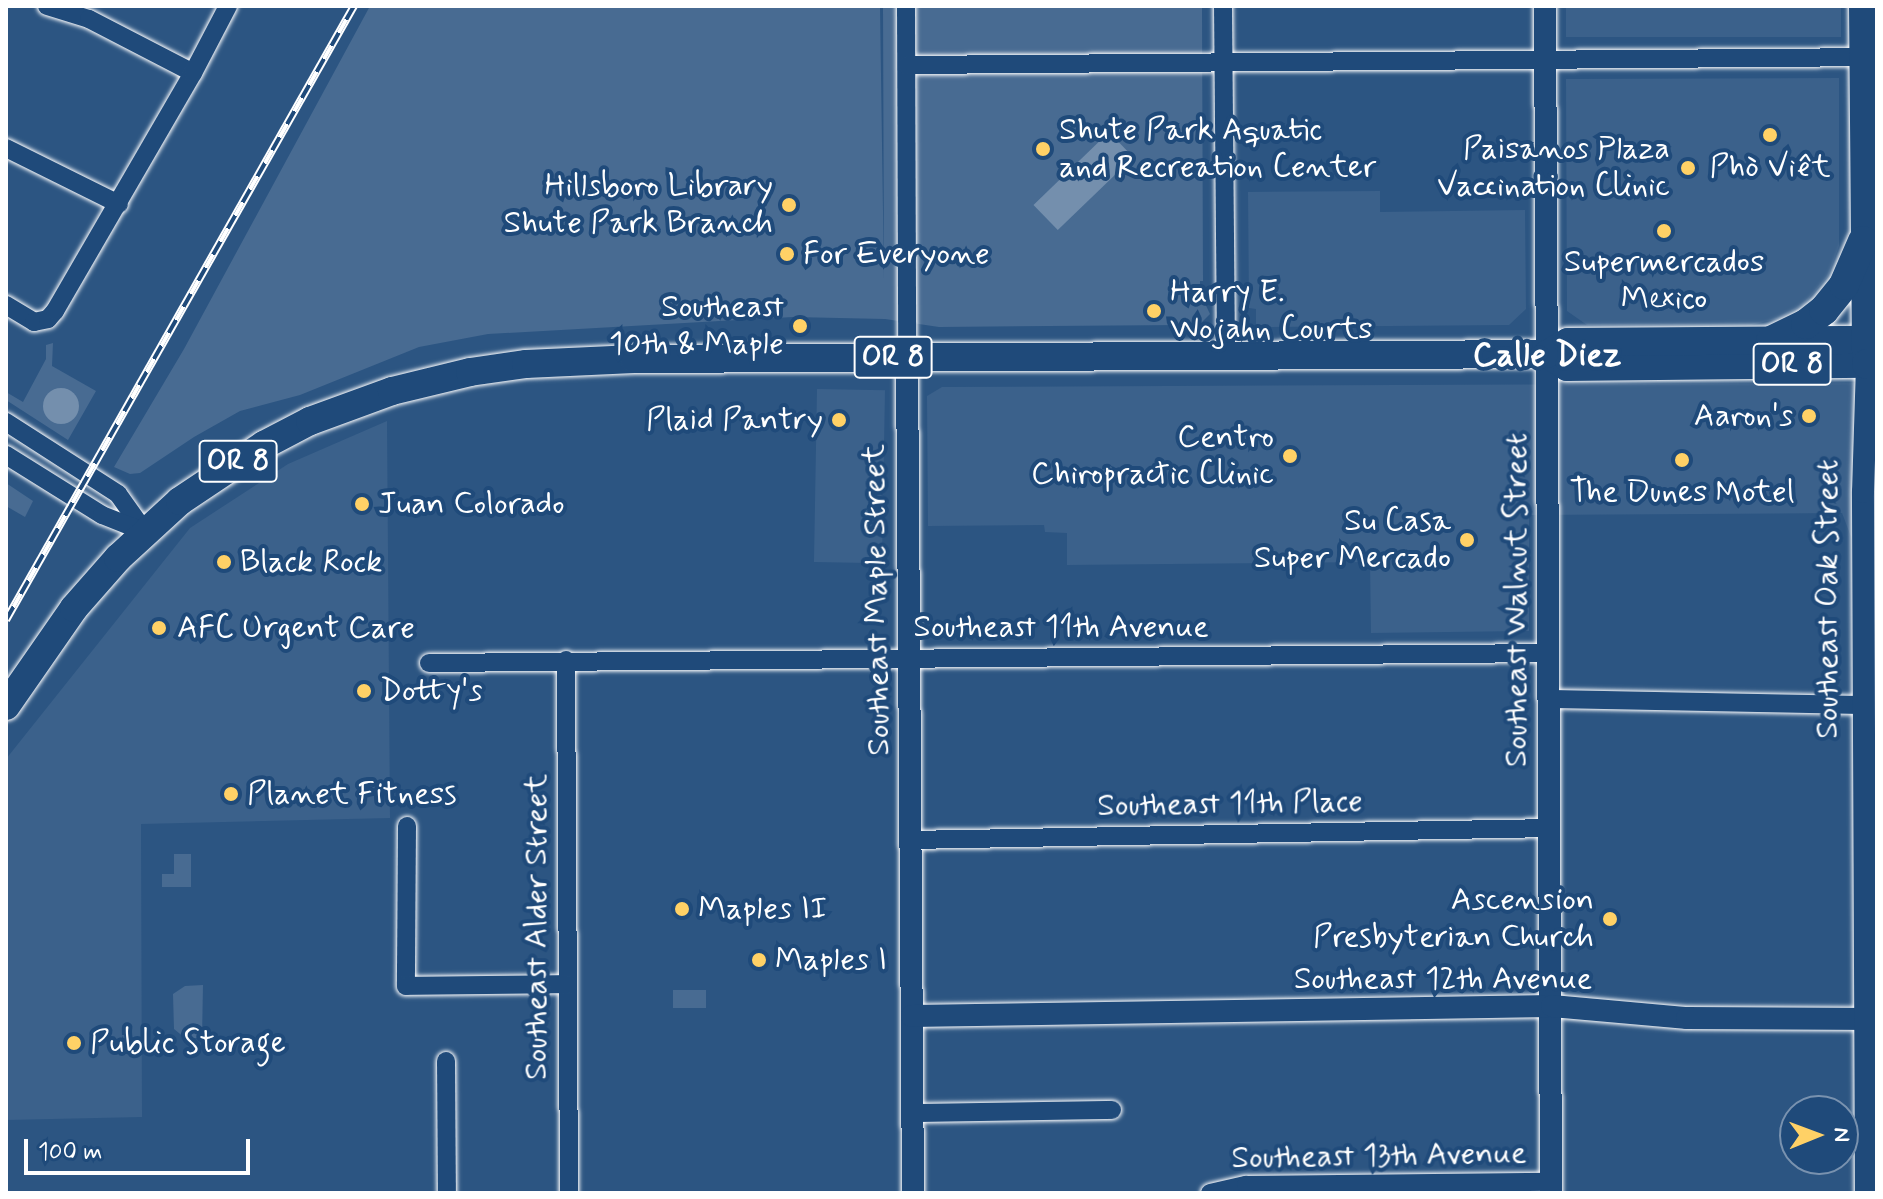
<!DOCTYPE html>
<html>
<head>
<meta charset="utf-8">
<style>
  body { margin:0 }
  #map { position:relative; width:1883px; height:1199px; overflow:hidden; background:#2c5582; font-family:Mynerve,sans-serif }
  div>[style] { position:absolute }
  .built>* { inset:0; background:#3b618b; transform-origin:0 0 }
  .green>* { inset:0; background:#486b92; transform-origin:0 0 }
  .water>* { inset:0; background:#748fad; transform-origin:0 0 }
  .round { border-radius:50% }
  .roads { filter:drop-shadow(0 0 2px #fff) drop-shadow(0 0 2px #fff) }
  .minor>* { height:18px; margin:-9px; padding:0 9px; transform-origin:9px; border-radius:9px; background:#1f4a7a }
  .tertiary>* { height:22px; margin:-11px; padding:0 11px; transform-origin:11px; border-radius:11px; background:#1f4a7a }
  .primary>* { height:28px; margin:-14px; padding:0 14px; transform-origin:14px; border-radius:14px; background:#1f4a7a }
  .trunk>* { height:30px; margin:-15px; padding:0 15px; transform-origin:15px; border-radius:15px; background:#1f4a7a }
  .rail>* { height:8px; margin-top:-4px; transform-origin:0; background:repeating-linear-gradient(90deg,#1f4a7a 0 15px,#fff 0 30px); box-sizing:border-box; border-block:2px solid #fff }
  .dots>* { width:22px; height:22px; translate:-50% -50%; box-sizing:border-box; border:4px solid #1f4a7a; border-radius:50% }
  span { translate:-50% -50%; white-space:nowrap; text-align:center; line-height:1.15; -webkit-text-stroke:8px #1f4a7a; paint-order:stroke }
  .shield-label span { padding:2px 6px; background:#1f4a7a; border:2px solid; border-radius:6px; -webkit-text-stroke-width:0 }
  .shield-label { font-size:30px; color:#fff; font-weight:700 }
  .poi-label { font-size:32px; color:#fff }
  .left { translate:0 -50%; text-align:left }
  .right { translate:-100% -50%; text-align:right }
  .street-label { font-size:32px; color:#fff }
  .neighbourhood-label { font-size:34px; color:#fff; font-weight:700 }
  .frame { position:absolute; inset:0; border:8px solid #fff; pointer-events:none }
  .north { position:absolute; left:1779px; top:1095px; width:80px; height:80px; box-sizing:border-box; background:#1f4a7a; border:2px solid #7992af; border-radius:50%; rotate:89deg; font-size:22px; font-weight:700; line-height:32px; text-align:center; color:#fff }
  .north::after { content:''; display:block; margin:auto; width:28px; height:36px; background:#ffd166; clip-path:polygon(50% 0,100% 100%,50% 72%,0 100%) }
  .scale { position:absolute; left:24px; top:1139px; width:226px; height:36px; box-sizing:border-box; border:4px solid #fff; border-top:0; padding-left:10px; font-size:24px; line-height:28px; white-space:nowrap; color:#fff; -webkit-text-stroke:6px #1f4a7a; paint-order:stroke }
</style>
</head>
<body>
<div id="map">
  <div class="built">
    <i style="left:1566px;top:6px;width:275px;height:31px"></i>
    <i style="clip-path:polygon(1839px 78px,1839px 246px,1828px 276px,1804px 304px,1780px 318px,1751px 325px,1587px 325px,1567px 311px,1566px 79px)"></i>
    <i style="clip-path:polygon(1380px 191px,1380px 212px,1525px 210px,1526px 309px,1509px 325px,1256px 327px,1256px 309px,1249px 308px,1248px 192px)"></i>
    <i style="clip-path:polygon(1877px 383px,1877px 605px,1842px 513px,1529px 515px,1529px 631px,1371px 633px,1370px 562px,1067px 565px,1067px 533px,1045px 532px,1044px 525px,928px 526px,927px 396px,942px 387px)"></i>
    <i style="left:817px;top:389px;width:68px;height:173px;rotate:1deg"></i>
    <i style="clip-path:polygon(387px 421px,390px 818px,141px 824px,142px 1117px,6px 1120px,6px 759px,190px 528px,288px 464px)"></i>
  </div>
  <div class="green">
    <i style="clip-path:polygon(370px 6px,880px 6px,884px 280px,883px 6px,1202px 6px,1203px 281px,1200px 281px,1200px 293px,1210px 314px,1200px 324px,1181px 325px,939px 327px,885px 319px,793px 317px,488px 334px,419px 347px,300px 395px,240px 411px,194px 437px,140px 473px,130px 474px,114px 467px,184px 349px)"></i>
    <i style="clip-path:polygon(53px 343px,52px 366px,96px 391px,68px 440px,6px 400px,6px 392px,23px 402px,46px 359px,46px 345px)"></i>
    <i style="clip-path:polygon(6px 483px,33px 501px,25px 517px,6px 506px)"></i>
    <i style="clip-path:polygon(174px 854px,191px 854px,191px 887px,162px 887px,162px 874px,174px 874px)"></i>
    <i style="clip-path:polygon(203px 985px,202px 1038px,185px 1038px,174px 1029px,173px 994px,185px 986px)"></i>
    <i style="left:673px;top:990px;width:33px;height:18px"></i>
  </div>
  <div class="water">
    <i style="left:1109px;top:132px;width:35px;height:105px;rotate:46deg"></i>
    <i class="round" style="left:43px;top:388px;width:36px;height:36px"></i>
  </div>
  <div class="roads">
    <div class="minor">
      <i style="left:47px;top:6px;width:44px;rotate:17.2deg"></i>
      <i style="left:89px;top:19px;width:117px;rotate:27.4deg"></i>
      <i style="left:906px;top:6px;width:351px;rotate:89.8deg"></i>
      <i style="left:1223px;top:6px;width:350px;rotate:89.5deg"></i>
      <i style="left:907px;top:65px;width:967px;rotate:-0.47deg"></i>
      <i style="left:6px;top:148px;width:126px;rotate:26.4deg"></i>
      <i style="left:6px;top:305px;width:33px;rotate:31deg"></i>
      <i style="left:34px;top:322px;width:14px;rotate:-12deg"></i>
      <i style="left:48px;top:319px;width:11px;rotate:-49deg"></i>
      <i style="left:55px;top:311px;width:275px;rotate:-59.9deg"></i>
      <i style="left:193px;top:73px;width:76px;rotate:-62.4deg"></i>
      <i style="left:6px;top:422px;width:133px;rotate:32.7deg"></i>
      <i style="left:118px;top:494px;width:47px;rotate:54.6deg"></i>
      <i style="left:6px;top:455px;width:113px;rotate:32deg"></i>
      <i style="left:102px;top:515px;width:46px;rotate:21.6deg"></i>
      <i style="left:566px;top:660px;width:533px;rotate:89.68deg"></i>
      <i style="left:429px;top:663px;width:1120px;rotate:-0.51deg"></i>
      <i style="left:1549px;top:699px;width:315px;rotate:1.1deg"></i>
      <i style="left:407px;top:826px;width:160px;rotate:90.4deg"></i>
      <i style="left:406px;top:986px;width:161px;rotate:-0.7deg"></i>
      <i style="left:910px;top:840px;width:640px;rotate:-1.07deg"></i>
      <i style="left:446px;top:1061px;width:132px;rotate:89.6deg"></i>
      <i style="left:912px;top:1113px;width:200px;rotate:-0.9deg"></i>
      <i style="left:1210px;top:1193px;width:37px;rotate:-13deg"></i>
      <i style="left:1246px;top:1185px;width:305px;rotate:-0.6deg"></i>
    </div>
    <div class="tertiary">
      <i style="left:1545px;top:6px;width:1187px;rotate:89.71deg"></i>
      <i style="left:907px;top:357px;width:836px;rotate:89.59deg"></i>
      <i style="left:912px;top:1016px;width:640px;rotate:-0.9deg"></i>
      <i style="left:1552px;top:1006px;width:136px;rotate:5.1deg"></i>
      <i style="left:1687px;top:1018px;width:190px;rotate:0.3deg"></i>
      <i style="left:1866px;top:1193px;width:701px;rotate:-90.25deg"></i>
      <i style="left:1863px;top:492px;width:128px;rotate:-88.2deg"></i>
    </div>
    <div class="primary">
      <i style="left:1547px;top:354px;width:24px;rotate:33deg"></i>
      <i style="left:1567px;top:367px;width:300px;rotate:-0.6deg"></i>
      <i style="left:6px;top:706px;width:119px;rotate:-55.2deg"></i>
      <i style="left:74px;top:608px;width:67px;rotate:-48.7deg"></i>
      <i style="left:118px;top:558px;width:84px;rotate:-42.6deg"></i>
      <i style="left:180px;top:501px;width:101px;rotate:-33.7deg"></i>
      <i style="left:264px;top:445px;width:52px;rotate:-27.6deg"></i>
      <i style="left:310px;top:421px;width:87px;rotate:-20.1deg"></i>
      <i style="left:392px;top:391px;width:80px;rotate:-13.7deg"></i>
      <i style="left:470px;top:372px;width:57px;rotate:-8.1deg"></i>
      <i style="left:526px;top:364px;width:108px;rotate:-2.7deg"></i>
      <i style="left:634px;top:359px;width:913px;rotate:-0.31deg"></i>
      <i style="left:1547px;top:354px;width:24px;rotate:-30deg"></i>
      <i style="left:1568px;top:342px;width:309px;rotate:-0.4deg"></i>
    </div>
    <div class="trunk">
      <i style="left:1864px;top:6px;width:358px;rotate:89.5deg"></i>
      <i style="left:1867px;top:364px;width:10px"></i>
      <i style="left:1771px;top:341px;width:39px;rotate:-26deg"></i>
      <i style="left:1806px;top:324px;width:23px;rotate:-38deg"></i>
      <i style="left:1824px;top:310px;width:32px;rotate:-51deg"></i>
      <i style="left:1844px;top:285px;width:48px;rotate:-66.6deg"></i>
    </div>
  </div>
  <div class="rail">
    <i style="left:6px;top:620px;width:706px;rotate:-60.46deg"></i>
  </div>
  <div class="dots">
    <i style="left:1770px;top:135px;background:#ffd166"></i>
    <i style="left:1043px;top:149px;background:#ffd166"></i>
    <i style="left:1688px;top:168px;background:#ffd166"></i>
    <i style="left:789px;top:205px;background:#ffd166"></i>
    <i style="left:1664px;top:231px;background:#ffd166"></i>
    <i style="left:787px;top:254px;background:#ffd166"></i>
    <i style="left:1154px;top:311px;background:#ffd166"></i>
    <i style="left:800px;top:326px;background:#ffd166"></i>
    <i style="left:1809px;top:416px;background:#ffd166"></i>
    <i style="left:839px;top:420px;background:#ffd166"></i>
    <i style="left:1290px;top:456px;background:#ffd166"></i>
    <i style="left:1682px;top:460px;background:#ffd166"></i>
    <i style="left:362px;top:504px;background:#ffd166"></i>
    <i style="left:1467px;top:540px;background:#ffd166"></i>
    <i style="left:224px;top:562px;background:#ffd166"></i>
    <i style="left:159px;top:628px;background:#ffd166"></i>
    <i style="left:364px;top:691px;background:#ffd166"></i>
    <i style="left:231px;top:794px;background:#ffd166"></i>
    <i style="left:682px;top:909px;background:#ffd166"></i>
    <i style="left:1610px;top:919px;background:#ffd166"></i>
    <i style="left:759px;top:960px;background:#ffd166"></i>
    <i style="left:74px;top:1043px;background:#ffd166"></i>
  </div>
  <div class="shield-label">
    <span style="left:893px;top:357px">OR 8</span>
    <span style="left:1792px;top:364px">OR 8</span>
    <span style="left:238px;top:461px">OR 8</span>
  </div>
  <div class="poi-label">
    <span class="left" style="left:1059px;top:149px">Shute Park Aquatic<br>and Recreation Center</span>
    <span class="right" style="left:1670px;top:168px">Paisanos Plaza<br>Vaccination Clinic</span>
    <span style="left:1770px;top:167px">Phò Viêt</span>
    <span class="right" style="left:773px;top:205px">Hillsboro Library<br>Shute Park Branch</span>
    <span class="left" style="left:803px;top:254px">For Everyone</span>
    <span style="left:1664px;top:281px">Supermercados<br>Mexico</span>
    <span class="left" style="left:1170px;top:311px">Harry E.<br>Wojahn Courts</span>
    <span class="right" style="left:784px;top:326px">Southeast<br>10th &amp; Maple</span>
    <span class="right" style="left:1793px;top:416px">Aaron's</span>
    <span class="right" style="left:823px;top:420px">Plaid Pantry</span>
    <span class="right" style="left:1274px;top:456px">Centro<br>Chiropractic Clinic</span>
    <span style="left:1682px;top:492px">The Dunes Motel</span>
    <span class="left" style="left:378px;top:504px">Juan Colorado</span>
    <span class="right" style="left:1451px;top:540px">Su Casa<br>Super Mercado</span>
    <span class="left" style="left:240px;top:562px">Black Rock</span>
    <span class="left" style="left:177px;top:628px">AFC Urgent Care</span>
    <span class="left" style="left:380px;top:691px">Dotty's</span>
    <span class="left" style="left:247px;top:794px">Planet Fitness</span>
    <span class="right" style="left:1594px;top:919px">Ascension<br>Presbyterian Church</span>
    <span class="left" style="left:698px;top:909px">Maples II</span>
    <span class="left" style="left:775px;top:960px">Maples I</span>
    <span class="left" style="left:90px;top:1043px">Public Storage</span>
  </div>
  <div class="street-label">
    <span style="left:1828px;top:599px;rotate:-90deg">Southeast Oak Street</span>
    <span style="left:877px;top:600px;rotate:-91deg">Southeast Maple Street</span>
    <span style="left:1517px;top:600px;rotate:-90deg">Southeast Walnut Street</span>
    <span style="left:1061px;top:627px">Southeast 11th Avenue</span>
    <span style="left:1230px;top:804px;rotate:-1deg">Southeast 11th Place</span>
    <span style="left:537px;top:927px;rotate:-90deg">Southeast Alder Street</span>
    <span style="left:1443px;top:979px">Southeast 12th Avenue</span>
    <span style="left:1379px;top:1156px;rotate:-1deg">Southeast 13th Avenue</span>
  </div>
  <div class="neighbourhood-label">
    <span style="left:1547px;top:356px">Calle Diez</span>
  </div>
  <div class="frame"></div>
  <div class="north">N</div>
  <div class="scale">100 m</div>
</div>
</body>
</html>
